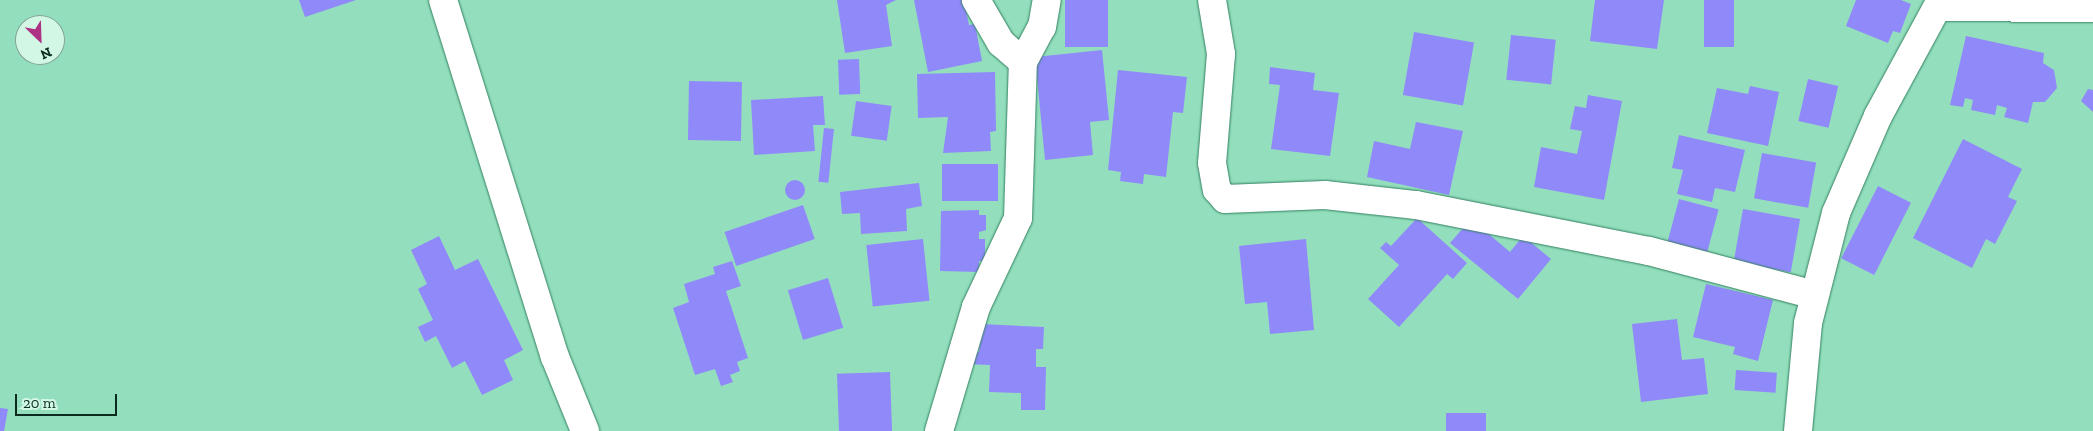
<!DOCTYPE html>
<html>
<head>
<meta charset="utf-8">
<style>
  body { margin:0 }
  #map { position:relative; width:2093px; height:431px; overflow:hidden; background:#93dfbd; font-family:"Zilla Slab",serif }
  div>[style] { position:absolute }
  .building>* { inset:0; background:#9089fa; transform-origin:0 0 }
  .round { border-radius:50% }
  .roads { filter:drop-shadow(0 0 1px #348162) drop-shadow(0 0 1px #348162) }
  .street>* { height:28px; margin:-14px; padding:0 14px; transform-origin:14px; border-radius:14px; background:#fff }
  span { translate:-50% -50%; white-space:nowrap; text-align:center; line-height:1.15; -webkit-text-stroke:4px #d3f7e5; paint-order:stroke }
  .north { position:absolute; left:15px; top:15px; width:50px; height:50px; box-sizing:border-box; background:#d3f7e5; border:1px solid #83a595; border-radius:50%; rotate:156deg; font-size:14px; font-weight:700; line-height:20px; text-align:center; color:#0a2b1e }
  .north::after { content:''; display:block; margin:auto; width:18px; height:22px; background:#ad3284; clip-path:polygon(50% 0,100% 100%,50% 72%,0 100%) }
  .scale { position:absolute; left:15px; top:394px; width:102px; height:22px; box-sizing:border-box; border:2px solid #0a2b1e; border-top:0; padding-left:6px; font-size:15px; line-height:18px; white-space:nowrap; color:#0a2b1e; -webkit-text-stroke:4px #d3f7e5; paint-order:stroke }
</style>
</head>
<body>
<div id="map">
  <div class="building">
    <i style="clip-path:polygon(299px 0,356px 0,305px 17px)"></i>
    <i style="clip-path:polygon(837px 0,896px 0,886px 5px,892px 46px,845px 53px)"></i>
    <i style="clip-path:polygon(914px 0,964px 0,969px 25px,975px 24px,982px 61px,928px 72px)"></i>
    <i style="left:1065px;top:0;width:43px;height:47px"></i>
    <i style="clip-path:polygon(1595px 0,1664px 0,1657px 49px,1590px 41px)"></i>
    <i style="left:1704px;top:0;width:30px;height:47px"></i>
    <i style="clip-path:polygon(1856px 0,1901px 0,1911px 4px,1900px 33px,1893px 31px,1888px 43px,1846px 26px)"></i>
    <i style="left:1414px;top:32px;width:61px;height:64px;rotate:10deg"></i>
    <i style="left:1511px;top:35px;width:45px;height:45px;rotate:6deg"></i>
    <i style="clip-path:polygon(1966px 36px,2044px 53px,2043px 63px,2054px 70px,2057px 88px,2045px 102px,2033px 102px,2028px 123px,2004px 117px,2007px 108px,1997px 105px,1995px 115px,1971px 110px,1973px 100px,1965px 98px,1963px 107px,1950px 105px)"></i>
    <i style="clip-path:polygon(1102px 50px,1109px 120px,1090px 122px,1093px 155px,1045px 160px,1035px 57px)"></i>
    <i style="left:859px;top:59px;width:35px;height:21px;rotate:88deg"></i>
    <i style="clip-path:polygon(1270px 67px,1315px 73px,1313px 90px,1339px 93px,1330px 156px,1271px 149px,1280px 85px,1269px 84px)"></i>
    <i style="clip-path:polygon(1118px 70px,1187px 77px,1183px 113px,1173px 112px,1166px 177px,1144px 174px,1143px 184px,1120px 181px,1121px 172px,1108px 170px)"></i>
    <i style="clip-path:polygon(995px 72px,996px 131px,990px 132px,991px 151px,943px 153px,948px 117px,918px 118px,917px 74px)"></i>
    <i style="left:1808px;top:79px;width:31px;height:43px;rotate:13deg"></i>
    <i style="left:689px;top:81px;width:53px;height:59px;rotate:1deg"></i>
    <i style="clip-path:polygon(1750px 86px,1779px 92px,1768px 146px,1707px 133px,1717px 88px,1748px 94px)"></i>
    <i style="clip-path:polygon(2088px 89px,2093px 90px,2093px 112px,2081px 101px)"></i>
    <i style="clip-path:polygon(1588px 95px,1622px 101px,1604px 200px,1534px 187px,1541px 147px,1577px 154px,1582px 131px,1570px 129px,1575px 106px,1586px 108px)"></i>
    <i style="clip-path:polygon(823px 96px,825px 125px,813px 125px,815px 151px,754px 155px,751px 100px)"></i>
    <i style="left:856px;top:101px;width:36px;height:35px;rotate:8deg"></i>
    <i style="clip-path:polygon(1416px 122px,1463px 131px,1449px 195px,1367px 177px,1374px 141px,1410px 149px)"></i>
    <i style="left:824px;top:128px;width:10px;height:54px;rotate:6deg"></i>
    <i style="clip-path:polygon(1679px 135px,1745px 150px,1735px 192px,1715px 188px,1712px 202px,1677px 194px,1683px 170px,1672px 168px)"></i>
    <i style="clip-path:polygon(1963px 139px,2022px 169px,2008px 197px,2017px 201px,1995px 244px,1986px 239px,1972px 268px,1913px 238px)"></i>
    <i style="left:1762px;top:153px;width:55px;height:46px;rotate:10deg"></i>
    <i style="left:942px;top:164px;width:56px;height:37px"></i>
    <i class="round" style="left:785px;top:180px;width:20px;height:20px"></i>
    <i style="clip-path:polygon(919px 183px,922px 206px,906px 209px,907px 231px,861px 234px,860px 213px,842px 214px,840px 192px)"></i>
    <i style="left:1878px;top:186px;width:37px;height:81px;rotate:27deg"></i>
    <i style="left:1679px;top:199px;width:41px;height:50px;rotate:15deg"></i>
    <i style="left:803px;top:205px;width:36px;height:83px;rotate:71deg"></i>
    <i style="left:1743px;top:209px;width:58px;height:54px;rotate:10deg"></i>
    <i style="clip-path:polygon(979px 210px,979px 215px,986px 215px,986px 230px,979px 232px,979px 239px,985px 239px,985px 261px,979px 261px,979px 272px,940px 271px,941px 211px)"></i>
    <i style="clip-path:polygon(1417px 218px,1467px 263px,1453px 279px,1447px 274px,1399px 327px,1368px 299px,1399px 265px,1380px 248px,1386px 242px,1391px 246px)"></i>
    <i style="clip-path:polygon(1471px 219px,1510px 252px,1523px 236px,1551px 259px,1518px 299px,1450px 243px)"></i>
    <i style="clip-path:polygon(439px 236px,455px 270px,478px 259px,523px 350px,504px 360px,513px 380px,482px 395px,465px 361px,452px 368px,436px 336px,425px 342px,418px 327px,433px 320px,418px 289px,427px 284px,411px 250px)"></i>
    <i style="left:923px;top:239px;width:62px;height:57px;rotate:84deg"></i>
    <i style="clip-path:polygon(1306px 239px,1314px 330px,1270px 334px,1267px 302px,1245px 304px,1239px 246px)"></i>
    <i style="clip-path:polygon(732px 261px,741px 286px,726px 291px,748px 358px,737px 362px,740px 371px,730px 375px,733px 382px,721px 386px,715px 369px,695px 375px,673px 308px,689px 302px,684px 284px,715px 274px,713px 267px)"></i>
    <i style="left:828px;top:278px;width:52px;height:42px;rotate:73deg"></i>
    <i style="clip-path:polygon(1706px 284px,1773px 300px,1758px 361px,1733px 354px,1735px 347px,1693px 337px)"></i>
    <i style="clip-path:polygon(1677px 319px,1682px 360px,1704px 358px,1708px 394px,1641px 402px,1632px 324px)"></i>
    <i style="clip-path:polygon(981px 324px,1044px 327px,1043px 349px,1036px 349px,1036px 367px,1046px 367px,1045px 410px,1021px 410px,1021px 393px,989px 392px,990px 365px,966px 364px,967px 351px,979px 352px)"></i>
    <i style="left:1736px;top:370px;width:41px;height:20px;rotate:4deg"></i>
    <i style="left:890px;top:372px;width:59px;height:53px;rotate:88deg"></i>
    <i style="clip-path:polygon(0 408px,8px 409px,4px 431px,0 431px)"></i>
    <i style="left:1486px;top:413px;width:18px;height:40px;rotate:90deg"></i>
  </div>
  <div class="roads">
    <div class="street">
      <i style="left:443px;top:0;width:374px;rotate:72.6deg"></i>
      <i style="left:555px;top:357px;width:80px;rotate:67.9deg"></i>
      <i style="left:1212px;top:0;width:55px;rotate:80.5deg"></i>
      <i style="left:1221px;top:54px;width:109px;rotate:94.7deg"></i>
      <i style="left:1212px;top:163px;width:27px;rotate:80deg"></i>
      <i style="left:1217px;top:190px;width:12px;rotate:48deg"></i>
      <i style="left:1225px;top:199px;width:100px;rotate:-2.3deg"></i>
      <i style="left:1325px;top:195px;width:92px;rotate:6.3deg"></i>
      <i style="left:1416px;top:205px;width:237px;rotate:11.2deg"></i>
      <i style="left:1649px;top:251px;width:171px;rotate:14.9deg"></i>
      <i style="left:1938px;top:7px;width:155px;rotate:0.4deg"></i>
      <i style="left:1023px;top:62px;width:40px;rotate:-62deg"></i>
      <i style="left:1042px;top:27px;width:27px;rotate:-80deg"></i>
      <i style="left:939px;top:431px;width:129px;rotate:-73.4deg"></i>
      <i style="left:976px;top:307px;width:98px;rotate:-64.7deg"></i>
      <i style="left:1018px;top:218px;width:156px;rotate:-88.2deg"></i>
      <i style="left:1023px;top:62px;width:29px;rotate:-139deg"></i>
      <i style="left:1001px;top:43px;width:50px;rotate:-120.2deg"></i>
      <i style="left:1798px;top:431px;width:108px;rotate:-84.7deg"></i>
      <i style="left:1808px;top:323px;width:114px;rotate:-75.7deg"></i>
      <i style="left:1836px;top:213px;width:106px;rotate:-66.6deg"></i>
      <i style="left:1878px;top:116px;width:132px;rotate:-61.5deg"></i>
    </div>
  </div>
  <div class="north">N</div>
  <div class="scale">20 m</div>
</div>
</body>
</html>
